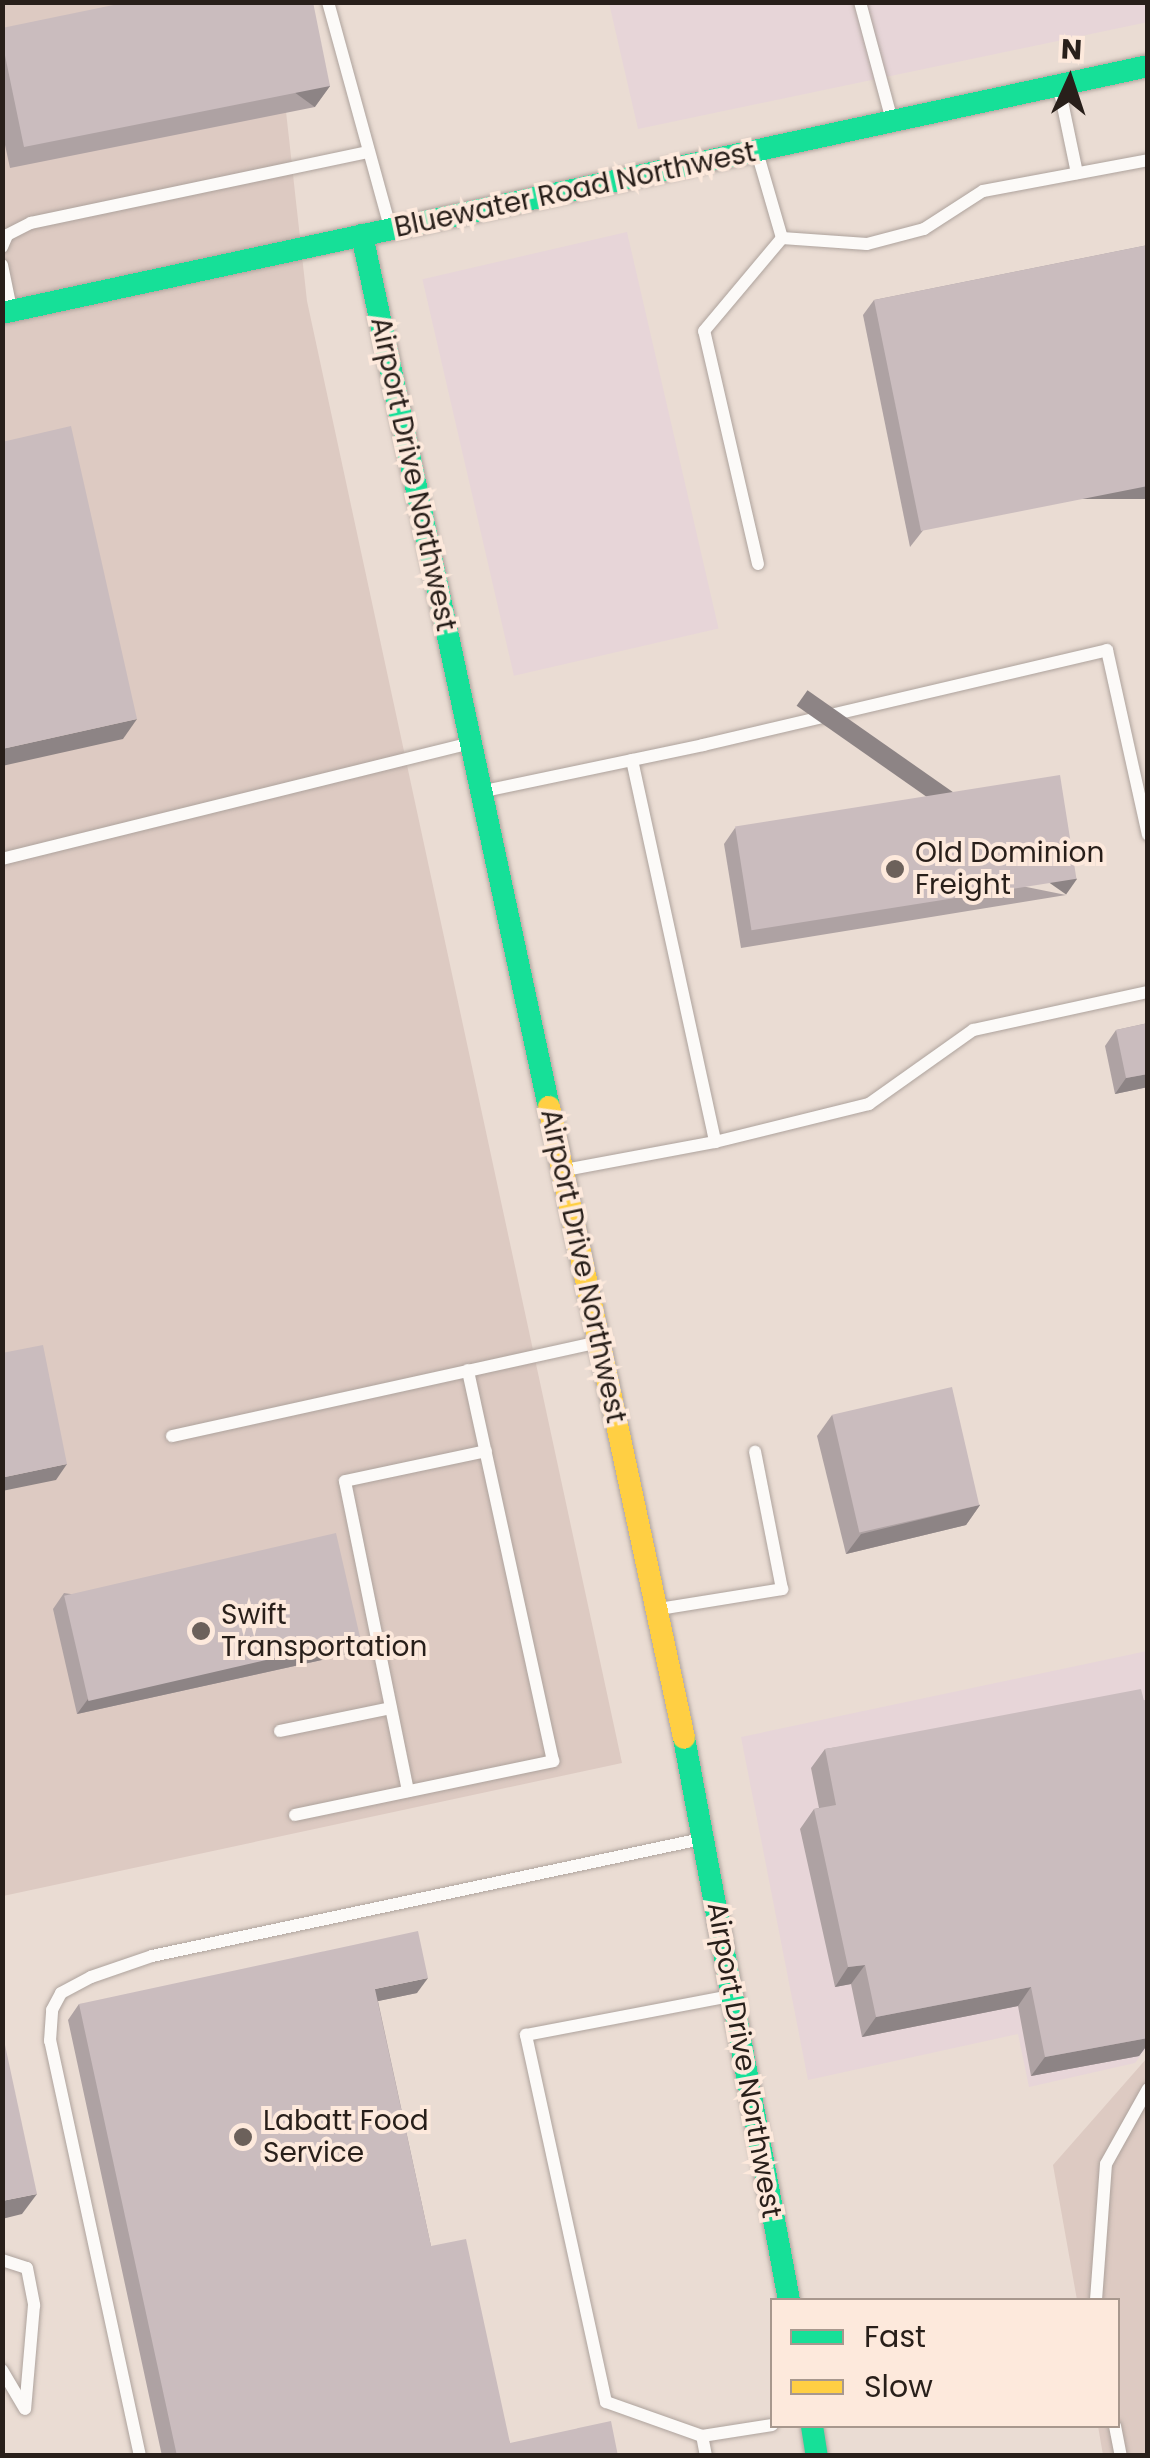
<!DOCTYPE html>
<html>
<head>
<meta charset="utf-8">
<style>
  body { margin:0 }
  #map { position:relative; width:1150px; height:2458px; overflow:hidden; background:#eadcd3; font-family:Poppins,sans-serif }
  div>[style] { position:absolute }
  .commercial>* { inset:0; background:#ddcac2 }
  .industrial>* { inset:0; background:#e7d5d8; transform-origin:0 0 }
  .roads { filter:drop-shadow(0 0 2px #aea39d) drop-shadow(0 0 2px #aea39d) }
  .lane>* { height:12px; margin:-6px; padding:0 6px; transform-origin:6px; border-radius:6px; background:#fcfaf8 }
  .fast>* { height:22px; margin:-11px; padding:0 11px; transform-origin:11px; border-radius:11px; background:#16e098 }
  .slow>* { height:22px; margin:-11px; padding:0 11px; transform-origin:11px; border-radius:11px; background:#ffcf43 }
  .wall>* { inset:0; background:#aea2a3 }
  .shaded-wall>* { inset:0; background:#8d8485; transform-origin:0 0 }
  .building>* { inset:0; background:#cabcbe; transform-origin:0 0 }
  .dots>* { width:28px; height:28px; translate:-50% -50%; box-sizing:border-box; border:5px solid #fde9dc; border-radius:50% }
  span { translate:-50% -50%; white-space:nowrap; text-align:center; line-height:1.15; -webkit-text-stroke:8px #fde9dc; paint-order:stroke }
  .street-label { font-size:28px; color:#281f1a }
  .poi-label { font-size:28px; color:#281f1a }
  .left { translate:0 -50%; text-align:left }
  .frame { position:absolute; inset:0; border:5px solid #281f1a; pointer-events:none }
  .legend { position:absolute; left:770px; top:2298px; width:350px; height:130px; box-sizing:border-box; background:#fde9dc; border:2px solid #a8988e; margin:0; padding:12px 18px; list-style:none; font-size:30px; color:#281f1a }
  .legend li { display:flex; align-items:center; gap:20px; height:50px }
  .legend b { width:50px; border:2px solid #a8988e }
  .north { position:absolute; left:1020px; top:30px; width:100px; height:100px; -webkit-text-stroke:8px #fde9dc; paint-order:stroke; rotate:3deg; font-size:28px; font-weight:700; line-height:40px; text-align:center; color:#281f1a }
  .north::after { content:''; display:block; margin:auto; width:35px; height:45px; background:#281f1a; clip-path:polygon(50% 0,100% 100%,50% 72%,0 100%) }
</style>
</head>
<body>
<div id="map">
  <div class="commercial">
    <i style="clip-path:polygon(2px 3px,274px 3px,307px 301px,622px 1763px,3px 1896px)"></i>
    <i style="clip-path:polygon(1147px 2058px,1147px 2455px,1103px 2455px,1098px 2426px,1118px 2426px,1118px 2300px,1077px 2300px,1053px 2165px)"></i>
  </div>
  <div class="industrial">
    <i style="clip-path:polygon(1147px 2px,1148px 22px,638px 129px,609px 3px)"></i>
    <i style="left:627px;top:232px;width:407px;height:210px;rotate:77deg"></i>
    <i style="clip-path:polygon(1147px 1651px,1148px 2046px,1135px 2063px,1029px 2087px,1018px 2034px,808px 2080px,741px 1737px)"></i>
  </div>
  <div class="roads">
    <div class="lane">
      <i style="left:328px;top:2px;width:233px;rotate:74.6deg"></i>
      <i style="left:860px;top:2px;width:123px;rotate:74.9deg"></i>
      <i style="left:1059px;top:87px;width:88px;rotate:78.2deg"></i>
      <i style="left:757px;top:152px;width:90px;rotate:73.8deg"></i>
      <i style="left:782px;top:238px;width:85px;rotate:4deg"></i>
      <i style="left:867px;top:244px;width:59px;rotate:-14.7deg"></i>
      <i style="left:924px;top:229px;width:70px;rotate:-32.8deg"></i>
      <i style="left:983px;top:191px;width:168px;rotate:-10.6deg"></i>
      <i style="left:2px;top:247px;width:13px;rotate:-67deg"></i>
      <i style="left:7px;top:235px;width:27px;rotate:-27deg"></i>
      <i style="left:31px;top:223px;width:345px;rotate:-11.9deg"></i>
      <i style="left:2px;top:265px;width:45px;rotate:78.4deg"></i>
      <i style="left:758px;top:564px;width:239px;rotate:-103deg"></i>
      <i style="left:704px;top:331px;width:121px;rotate:-50deg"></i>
      <i style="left:632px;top:760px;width:391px;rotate:77.7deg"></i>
      <i style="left:485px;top:791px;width:223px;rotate:-11.9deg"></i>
      <i style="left:703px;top:745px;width:415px;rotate:-13.2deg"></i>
      <i style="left:1107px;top:650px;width:189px;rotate:77.5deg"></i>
      <i style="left:2px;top:859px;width:478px;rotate:-13.9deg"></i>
      <i style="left:565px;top:1170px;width:153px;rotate:-10.6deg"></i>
      <i style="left:715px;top:1142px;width:159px;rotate:-13.9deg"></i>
      <i style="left:869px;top:1104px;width:128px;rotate:-35.4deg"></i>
      <i style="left:973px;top:1030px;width:179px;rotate:-12.3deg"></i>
      <i style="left:172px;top:1436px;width:433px;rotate:-12.4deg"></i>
      <i style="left:659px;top:1609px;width:125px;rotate:-9.2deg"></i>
      <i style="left:782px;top:1589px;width:140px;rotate:-101.1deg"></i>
      <i style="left:280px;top:1731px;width:113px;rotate:-11.7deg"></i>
      <i style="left:408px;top:1791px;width:316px;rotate:-101.5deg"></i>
      <i style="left:345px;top:1481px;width:144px;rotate:-12deg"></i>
      <i style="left:295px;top:1815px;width:264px;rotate:-11.8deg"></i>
      <i style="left:553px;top:1761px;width:400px;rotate:-102.3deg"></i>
      <i style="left:2px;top:2260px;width:26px;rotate:18deg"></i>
      <i style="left:27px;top:2268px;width:38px;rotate:79deg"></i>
      <i style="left:34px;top:2305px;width:104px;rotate:94.9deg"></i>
      <i style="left:1096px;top:2300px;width:136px;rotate:-85.8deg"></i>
      <i style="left:1106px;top:2164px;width:86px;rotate:-60.8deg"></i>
      <i style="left:2px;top:2370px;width:45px;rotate:59.5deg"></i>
      <i style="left:1115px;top:2426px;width:31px;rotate:79deg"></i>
      <i style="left:702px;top:2436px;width:102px;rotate:-160.5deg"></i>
      <i style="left:606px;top:2402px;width:376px;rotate:-102.3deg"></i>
      <i style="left:526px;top:2035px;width:208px;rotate:-10.8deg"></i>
      <i style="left:140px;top:2456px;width:425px;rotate:-102.2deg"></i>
      <i style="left:50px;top:2041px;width:31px;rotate:-86deg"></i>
      <i style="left:52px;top:2010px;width:19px;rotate:-62deg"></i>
      <i style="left:61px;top:1993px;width:34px;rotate:-28deg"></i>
      <i style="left:91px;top:1977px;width:65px;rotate:-19deg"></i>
      <i style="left:152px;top:1956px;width:561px;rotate:-12.03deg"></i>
      <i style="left:706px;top:2456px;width:20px;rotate:-101deg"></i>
      <i style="left:702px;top:2436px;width:71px;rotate:-8.9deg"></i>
    </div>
    <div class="fast">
      <i style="left:362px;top:235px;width:892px;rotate:77.9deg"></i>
      <i style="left:2px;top:313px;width:1172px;rotate:-12.16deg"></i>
      <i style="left:684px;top:1738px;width:572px;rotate:79.42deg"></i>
      <i style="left:812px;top:2426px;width:30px;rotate:81deg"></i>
    </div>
    <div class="slow">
      <i style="left:549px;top:1107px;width:645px;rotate:77.92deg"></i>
    </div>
  </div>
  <div class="wall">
    <i style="clip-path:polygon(2px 28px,330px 86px,315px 107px,10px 168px,2px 131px)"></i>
    <i style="clip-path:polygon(1148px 245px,910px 547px,863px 315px,874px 300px)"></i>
    <i style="clip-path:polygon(735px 828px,1066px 895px,741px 948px,724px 844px)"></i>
    <i style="clip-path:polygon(1148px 1023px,1148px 1087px,1115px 1094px,1105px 1046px,1116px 1030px)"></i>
    <i style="clip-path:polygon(832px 1415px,980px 1505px,966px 1525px,846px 1554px,817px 1436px)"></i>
    <i style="clip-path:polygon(64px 1593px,360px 1638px,349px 1654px,77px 1714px,53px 1609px)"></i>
    <i style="clip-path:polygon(1148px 1700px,1148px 2044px,1139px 2056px,1031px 2076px,1018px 2006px,862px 2037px,851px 1984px,835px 1987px,800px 1829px,814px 1809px,819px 1808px,811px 1768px,825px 1749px)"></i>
    <i style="clip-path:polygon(417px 1993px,378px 2001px,431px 2246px,510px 2443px,618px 2456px,162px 2456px,68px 2020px,79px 2004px)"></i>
  </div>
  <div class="shaded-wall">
    <i style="left:330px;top:86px;width:26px;height:312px;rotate:126deg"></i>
    <i style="left:1148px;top:486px;width:13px;height:231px;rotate:90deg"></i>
    <i style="clip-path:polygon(137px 719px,123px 739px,2px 766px,2px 749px)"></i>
    <i style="left:1077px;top:879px;width:19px;height:329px;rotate:125deg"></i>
    <i style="clip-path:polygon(1148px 1074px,1148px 1087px,1115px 1094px,1126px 1078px)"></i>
    <i style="clip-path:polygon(67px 1464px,56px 1480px,2px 1491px,2px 1480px,5px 1477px)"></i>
    <i style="clip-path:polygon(980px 1505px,966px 1525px,846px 1554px,861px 1534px)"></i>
    <i style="clip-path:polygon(360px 1638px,349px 1654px,77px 1714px,88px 1699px)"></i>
    <i style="clip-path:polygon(865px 1965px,851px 1984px,835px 1987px,848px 1967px)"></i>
    <i style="clip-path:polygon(428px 1978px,417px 1993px,364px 2004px,375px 1989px)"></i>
    <i style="clip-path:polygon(1031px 1987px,1018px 2006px,862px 2037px,876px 2017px)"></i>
    <i style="clip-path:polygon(1148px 2038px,1148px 2044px,1139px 2056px,1031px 2076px,1045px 2057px)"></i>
    <i style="clip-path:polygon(37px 2194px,22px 2214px,2px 2219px,2px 2201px)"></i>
  </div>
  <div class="building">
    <i style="clip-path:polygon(128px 2px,313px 2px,330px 86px,24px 147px,2px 41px,2px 28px)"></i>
    <i style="clip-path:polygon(1148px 245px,1148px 486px,921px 531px,874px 300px)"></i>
    <i style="clip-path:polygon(71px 426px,137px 719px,2px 749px,2px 442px)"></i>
    <i style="left:1060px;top:775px;width:105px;height:329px;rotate:81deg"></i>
    <i style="clip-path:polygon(1148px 1023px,1148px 1074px,1126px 1078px,1116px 1030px)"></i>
    <i style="clip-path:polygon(43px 1345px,67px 1464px,5px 1477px,2px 1466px,2px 1353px)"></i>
    <i style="left:952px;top:1387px;width:121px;height:123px;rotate:77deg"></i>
    <i style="left:336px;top:1533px;width:108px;height:279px;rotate:77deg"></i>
    <i style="clip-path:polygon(1141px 1689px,1144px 1701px,1148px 1700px,1148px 2038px,1045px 2057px,1031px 1987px,876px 2017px,865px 1965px,848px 1967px,814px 1809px,836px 1805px,825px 1749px)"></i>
    <i style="clip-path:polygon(418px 1931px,428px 1978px,375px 1989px,431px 2246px,466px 2239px,510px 2443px,611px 2421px,618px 2456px,177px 2456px,79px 2004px)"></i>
    <i style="clip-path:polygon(2px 2031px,37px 2194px,2px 2201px)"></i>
  </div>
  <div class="dots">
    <i style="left:895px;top:869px;background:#6c615b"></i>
    <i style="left:201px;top:1631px;background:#6c615b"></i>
    <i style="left:243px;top:2137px;background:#6c615b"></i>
  </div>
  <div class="street-label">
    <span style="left:575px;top:190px;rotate:-12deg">Bluewater Road Northwest</span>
    <span style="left:413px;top:474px;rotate:78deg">Airport Drive Northwest</span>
    <span style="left:583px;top:1266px;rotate:78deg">Airport Drive Northwest</span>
    <span style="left:744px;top:2060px;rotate:80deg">Airport Drive Northwest</span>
  </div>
  <div class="poi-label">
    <span class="left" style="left:915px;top:869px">Old Dominion<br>Freight</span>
    <span class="left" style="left:221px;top:1631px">Swift<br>Transportation</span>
    <span class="left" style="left:263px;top:2137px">Labatt Food<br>Service</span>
  </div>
  <div class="frame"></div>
  <ul class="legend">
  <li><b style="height:12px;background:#16e098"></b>Fast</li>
  <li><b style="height:12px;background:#ffcf43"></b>Slow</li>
  </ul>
  <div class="north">N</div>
</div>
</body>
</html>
